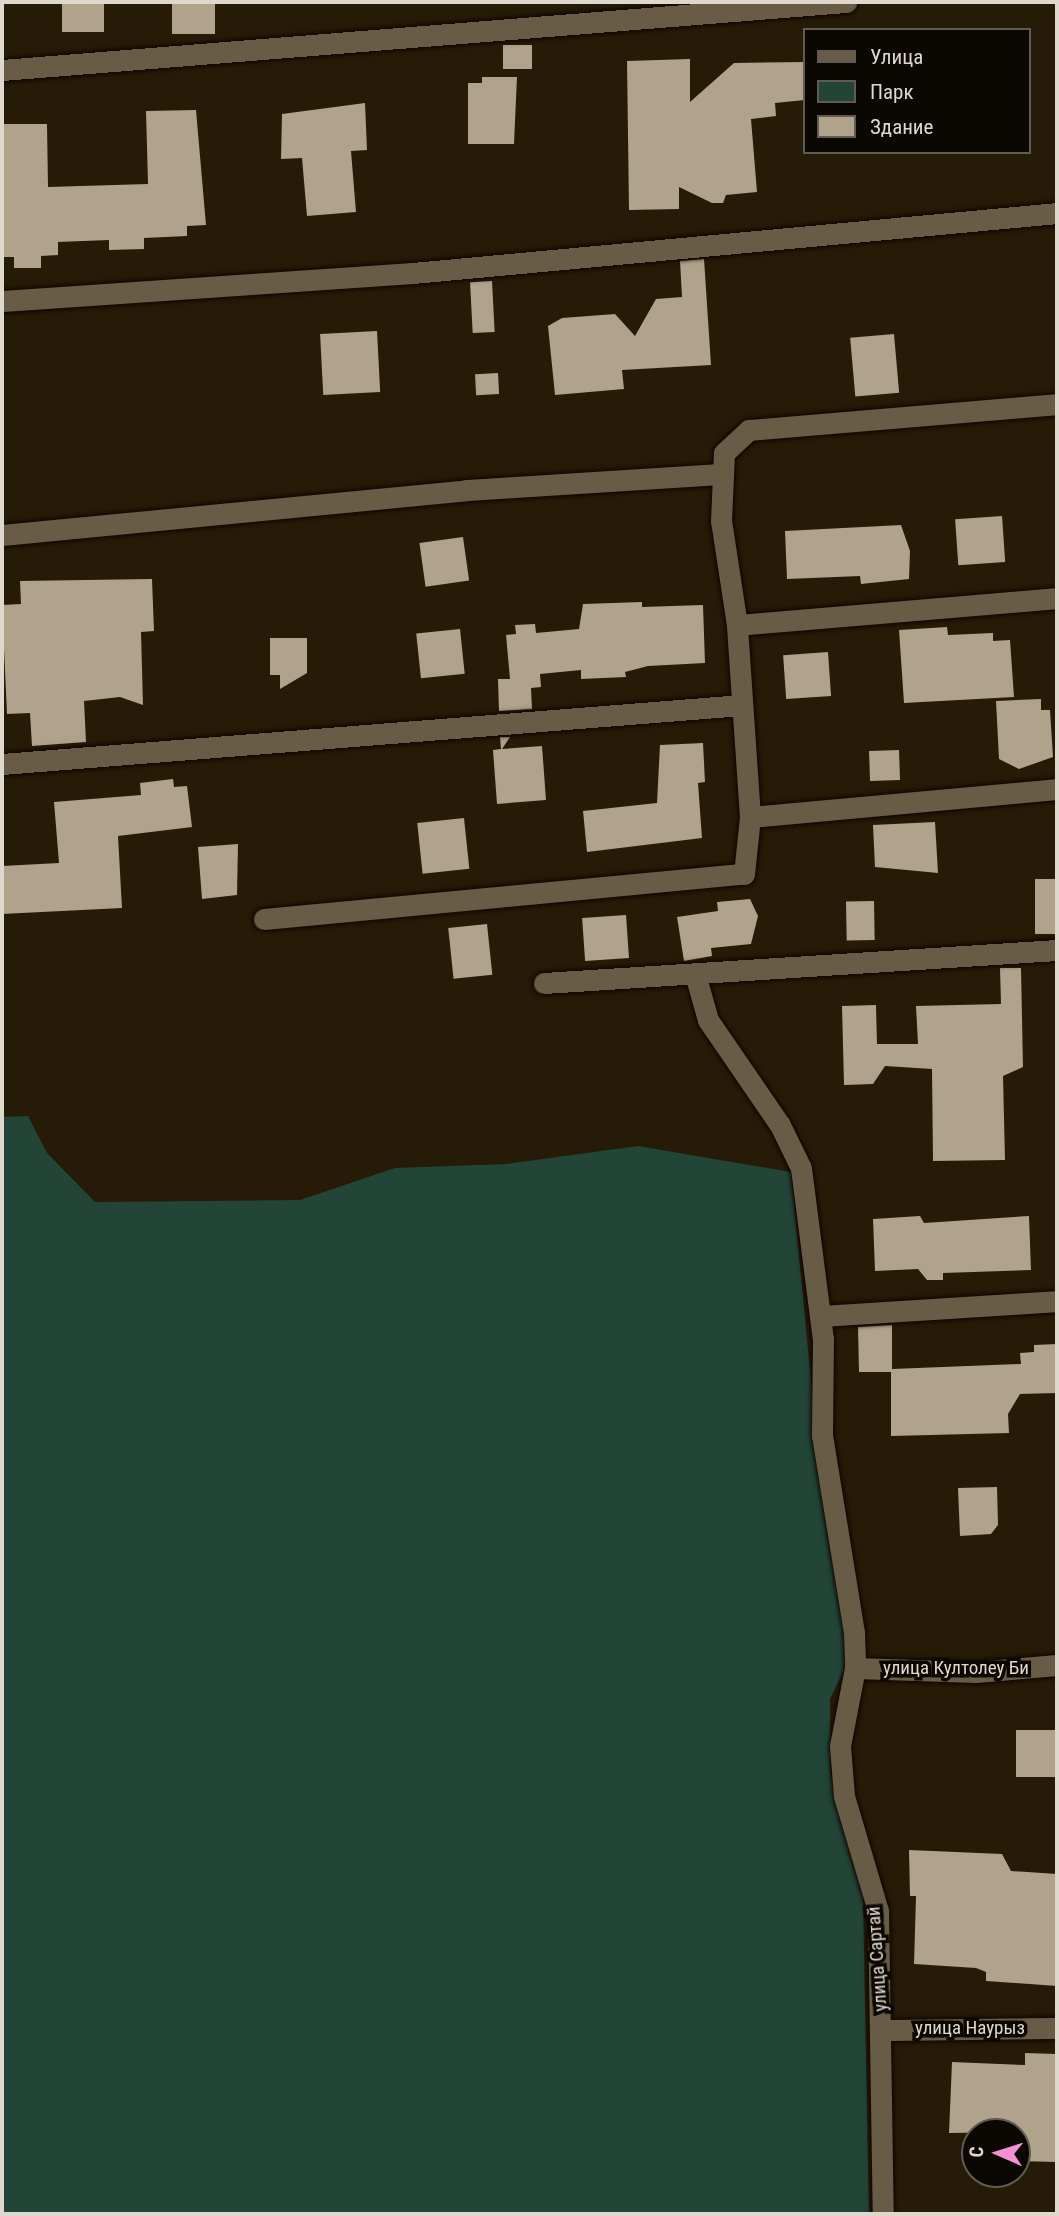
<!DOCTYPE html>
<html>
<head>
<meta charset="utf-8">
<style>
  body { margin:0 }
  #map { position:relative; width:1059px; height:2216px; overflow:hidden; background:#261b07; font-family:"Roboto Condensed",sans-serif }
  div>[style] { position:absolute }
  .green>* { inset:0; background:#224537 }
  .building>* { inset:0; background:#b0a28b; transform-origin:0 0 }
  .roads { filter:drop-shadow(0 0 2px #0e0500) drop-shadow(0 0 2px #0e0500) }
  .minor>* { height:21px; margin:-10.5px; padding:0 10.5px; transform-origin:10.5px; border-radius:10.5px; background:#685c46 }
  span { translate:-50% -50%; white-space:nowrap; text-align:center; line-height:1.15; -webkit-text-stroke:7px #0b0702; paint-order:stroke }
  .street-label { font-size:19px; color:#dfd8cc }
  .frame { position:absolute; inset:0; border:4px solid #dfd8cc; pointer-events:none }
  .legend { position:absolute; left:803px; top:28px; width:228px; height:126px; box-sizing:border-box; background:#0b0702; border:2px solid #605b53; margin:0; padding:9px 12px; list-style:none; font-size:21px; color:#dfd8cc }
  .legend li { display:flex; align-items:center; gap:14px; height:35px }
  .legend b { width:35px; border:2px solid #605b53 }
  .north { position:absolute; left:961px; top:2118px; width:70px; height:70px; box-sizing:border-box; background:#0b0702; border:2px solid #605b53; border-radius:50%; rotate:273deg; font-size:19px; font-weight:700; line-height:28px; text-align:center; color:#dfd8cc }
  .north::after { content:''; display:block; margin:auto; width:24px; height:32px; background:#f491d4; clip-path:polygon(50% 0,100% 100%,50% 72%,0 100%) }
</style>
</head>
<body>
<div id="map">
  <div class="green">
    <i style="clip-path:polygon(28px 1116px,47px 1153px,95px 1202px,300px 1200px,395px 1168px,507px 1164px,638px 1146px,791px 1172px,821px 1486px,851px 1655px,830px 1699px,830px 1772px,863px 1896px,869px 2214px,2px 2214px,2px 1117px)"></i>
  </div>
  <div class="building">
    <i style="left:62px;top:2px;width:42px;height:30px"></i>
    <i style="left:172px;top:2px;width:43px;height:32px"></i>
    <i style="left:532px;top:45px;width:24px;height:29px;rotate:90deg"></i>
    <i style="clip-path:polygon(690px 59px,690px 102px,734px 63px,805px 62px,805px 100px,775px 103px,776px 116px,751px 119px,757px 192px,726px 195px,723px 203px,712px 203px,679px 187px,679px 209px,629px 210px,627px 61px)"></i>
    <i style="clip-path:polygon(482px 77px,517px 77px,514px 144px,468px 144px,468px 83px,482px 83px)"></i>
    <i style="clip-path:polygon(365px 103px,367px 150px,351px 151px,356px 212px,307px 216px,302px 158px,281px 159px,282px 114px)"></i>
    <i style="clip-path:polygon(196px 110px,206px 225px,187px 226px,187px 236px,144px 238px,144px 249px,109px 250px,109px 240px,58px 242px,58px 255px,41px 256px,41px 268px,14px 268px,14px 257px,2px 257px,2px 124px,47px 124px,48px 187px,148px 184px,146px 111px)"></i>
    <i style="clip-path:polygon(704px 259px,711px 365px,622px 370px,624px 389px,555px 395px,548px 326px,562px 318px,615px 314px,635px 336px,656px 299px,682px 297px,680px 261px)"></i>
    <i style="left:492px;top:281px;width:51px;height:22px;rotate:87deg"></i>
    <i style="left:377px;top:331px;width:61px;height:57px;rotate:87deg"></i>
    <i style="left:894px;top:334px;width:59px;height:44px;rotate:85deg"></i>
    <i style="left:498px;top:373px;width:21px;height:23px;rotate:87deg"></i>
    <i style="left:1002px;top:516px;width:46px;height:47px;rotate:86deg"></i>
    <i style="clip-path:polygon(901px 525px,910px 551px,909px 579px,861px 584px,860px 576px,787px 579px,785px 531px)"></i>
    <i style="left:463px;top:537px;width:44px;height:44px;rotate:82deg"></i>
    <i style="clip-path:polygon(152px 579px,154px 631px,141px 632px,143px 705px,120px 697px,84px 701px,86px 742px,32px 746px,30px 713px,7px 714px,2px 605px,21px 604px,20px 581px)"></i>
    <i style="clip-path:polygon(642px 602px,642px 607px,703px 605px,705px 663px,648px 666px,625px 672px,626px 677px,581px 679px,581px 670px,540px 674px,541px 687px,531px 688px,532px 709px,499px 711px,498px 679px,510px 679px,506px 635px,516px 634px,515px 625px,535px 624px,536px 633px,579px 629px,583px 604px)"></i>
    <i style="clip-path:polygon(947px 627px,948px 635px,993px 633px,993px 641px,1010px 640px,1014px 697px,904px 703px,899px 630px)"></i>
    <i style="left:460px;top:629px;width:45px;height:44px;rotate:84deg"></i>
    <i style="clip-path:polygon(270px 638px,307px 638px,307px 673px,280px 689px,280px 675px,270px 675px)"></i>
    <i style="left:828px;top:652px;width:44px;height:45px;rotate:86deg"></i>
    <i style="clip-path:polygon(1041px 699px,1041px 710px,1050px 710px,1053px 757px,1019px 769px,999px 759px,996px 701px)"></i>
    <i style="clip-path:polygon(500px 737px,510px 737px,502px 749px,542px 746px,546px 800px,497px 804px,493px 750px,501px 749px)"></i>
    <i style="clip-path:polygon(703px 743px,705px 782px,698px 783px,702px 838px,587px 852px,583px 811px,657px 803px,660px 745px)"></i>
    <i style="left:899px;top:750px;width:30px;height:30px;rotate:88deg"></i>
    <i style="clip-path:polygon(173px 779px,174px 787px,187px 786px,192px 827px,118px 836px,122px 908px,2px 914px,2px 866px,59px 863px,54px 802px,141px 795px,140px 783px)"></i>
    <i style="left:464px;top:818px;width:51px;height:47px;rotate:84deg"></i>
    <i style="clip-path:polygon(935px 822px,938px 873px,875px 867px,873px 825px)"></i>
    <i style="clip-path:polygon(238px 844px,237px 895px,202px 899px,198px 847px)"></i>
    <i style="left:1057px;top:879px;width:55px;height:22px;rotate:90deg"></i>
    <i style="clip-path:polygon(750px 899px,758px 916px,751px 944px,711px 948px,712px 956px,684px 961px,677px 917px,718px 911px,717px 902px)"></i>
    <i style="left:874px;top:901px;width:39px;height:28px;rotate:89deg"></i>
    <i style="left:626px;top:915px;width:43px;height:44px;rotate:86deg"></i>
    <i style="left:487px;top:924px;width:51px;height:39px;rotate:84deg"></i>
    <i style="clip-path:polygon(1000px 968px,1021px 968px,1023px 1067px,1003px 1076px,1005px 1160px,933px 1161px,932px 1069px,885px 1066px,873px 1084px,844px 1085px,842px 1006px,876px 1005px,877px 1044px,918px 1044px,916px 1006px,1001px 1004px)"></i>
    <i style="clip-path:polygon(920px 1216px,924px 1223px,1029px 1216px,1031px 1270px,943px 1273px,943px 1280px,927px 1280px,918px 1269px,875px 1271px,873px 1219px)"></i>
    <i style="clip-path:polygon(892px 1325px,892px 1369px,1021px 1364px,1020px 1353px,1034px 1352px,1034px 1345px,1057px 1344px,1057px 1393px,1020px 1394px,1008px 1414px,1009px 1433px,891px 1436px,891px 1372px,859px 1372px,858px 1327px)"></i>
    <i style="clip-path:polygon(997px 1487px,998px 1525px,991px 1534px,960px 1536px,958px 1488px)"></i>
    <i style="left:1016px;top:1730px;width:41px;height:47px"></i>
    <i style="clip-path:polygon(909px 1850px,1002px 1854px,1011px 1871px,1057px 1874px,1057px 1986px,986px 1981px,986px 1972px,976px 1968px,914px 1964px,916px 1896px,910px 1896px)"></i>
    <i style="clip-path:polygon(1025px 2053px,1057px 2054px,1057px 2162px,1017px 2161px,1017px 2132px,949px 2133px,952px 2062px,1025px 2065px)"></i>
  </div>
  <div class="roads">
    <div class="minor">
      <i style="left:2px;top:70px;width:847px;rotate:-4.61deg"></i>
      <i style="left:2px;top:301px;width:412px;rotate:-3.9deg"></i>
      <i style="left:413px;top:273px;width:647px;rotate:-5.32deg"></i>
      <i style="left:2px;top:535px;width:466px;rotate:-5.5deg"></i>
      <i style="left:466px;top:490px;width:256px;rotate:-3.6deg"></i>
      <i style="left:737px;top:625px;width:321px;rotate:-4.8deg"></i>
      <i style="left:2px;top:764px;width:742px;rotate:-4.56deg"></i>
      <i style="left:750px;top:817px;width:308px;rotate:-5.2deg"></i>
      <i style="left:264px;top:919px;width:482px;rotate:-5.4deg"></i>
      <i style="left:744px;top:874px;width:57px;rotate:-84deg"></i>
      <i style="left:750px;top:817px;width:192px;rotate:-93.9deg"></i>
      <i style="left:737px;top:625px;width:105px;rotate:-98.7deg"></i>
      <i style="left:721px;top:521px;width:68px;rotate:-87.5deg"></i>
      <i style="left:724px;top:453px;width:34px;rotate:-43deg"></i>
      <i style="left:749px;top:430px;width:309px;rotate:-4.8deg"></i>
      <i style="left:695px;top:974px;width:48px;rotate:74.2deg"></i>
      <i style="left:708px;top:1020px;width:127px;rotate:55.6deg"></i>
      <i style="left:780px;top:1125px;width:48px;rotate:64deg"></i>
      <i style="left:801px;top:1168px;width:172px;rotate:82.7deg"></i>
      <i style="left:823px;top:1339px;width:96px;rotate:90.6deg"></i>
      <i style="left:822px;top:1435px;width:200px;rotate:80.8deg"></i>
      <i style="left:854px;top:1632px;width:36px;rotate:88deg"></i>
      <i style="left:855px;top:1668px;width:79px;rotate:100.9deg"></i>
      <i style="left:840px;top:1746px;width:50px;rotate:85.4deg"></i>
      <i style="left:844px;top:1796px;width:120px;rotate:73.5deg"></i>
      <i style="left:878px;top:1911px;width:303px;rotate:89.1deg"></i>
      <i style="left:544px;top:983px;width:514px;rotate:-3.68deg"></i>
      <i style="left:820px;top:1316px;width:237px;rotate:-3.6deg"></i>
      <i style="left:855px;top:1668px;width:121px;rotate:1.9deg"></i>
      <i style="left:976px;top:1672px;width:81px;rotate:-4.9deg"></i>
      <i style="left:882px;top:2030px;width:175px;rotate:-0.7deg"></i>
    </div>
  </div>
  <div class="street-label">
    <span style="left:956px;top:1668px">улица Култолеу Би</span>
    <span style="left:877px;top:1959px;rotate:-94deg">улица Сартай</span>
    <span style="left:970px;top:2028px">улица Наурыз</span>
  </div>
  <div class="frame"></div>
  <ul class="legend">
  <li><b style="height:9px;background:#685c46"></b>Улица</li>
  <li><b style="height:19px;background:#224537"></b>Парк</li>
  <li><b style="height:19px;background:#b0a28b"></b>Здание</li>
  </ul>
  <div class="north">С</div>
</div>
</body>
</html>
